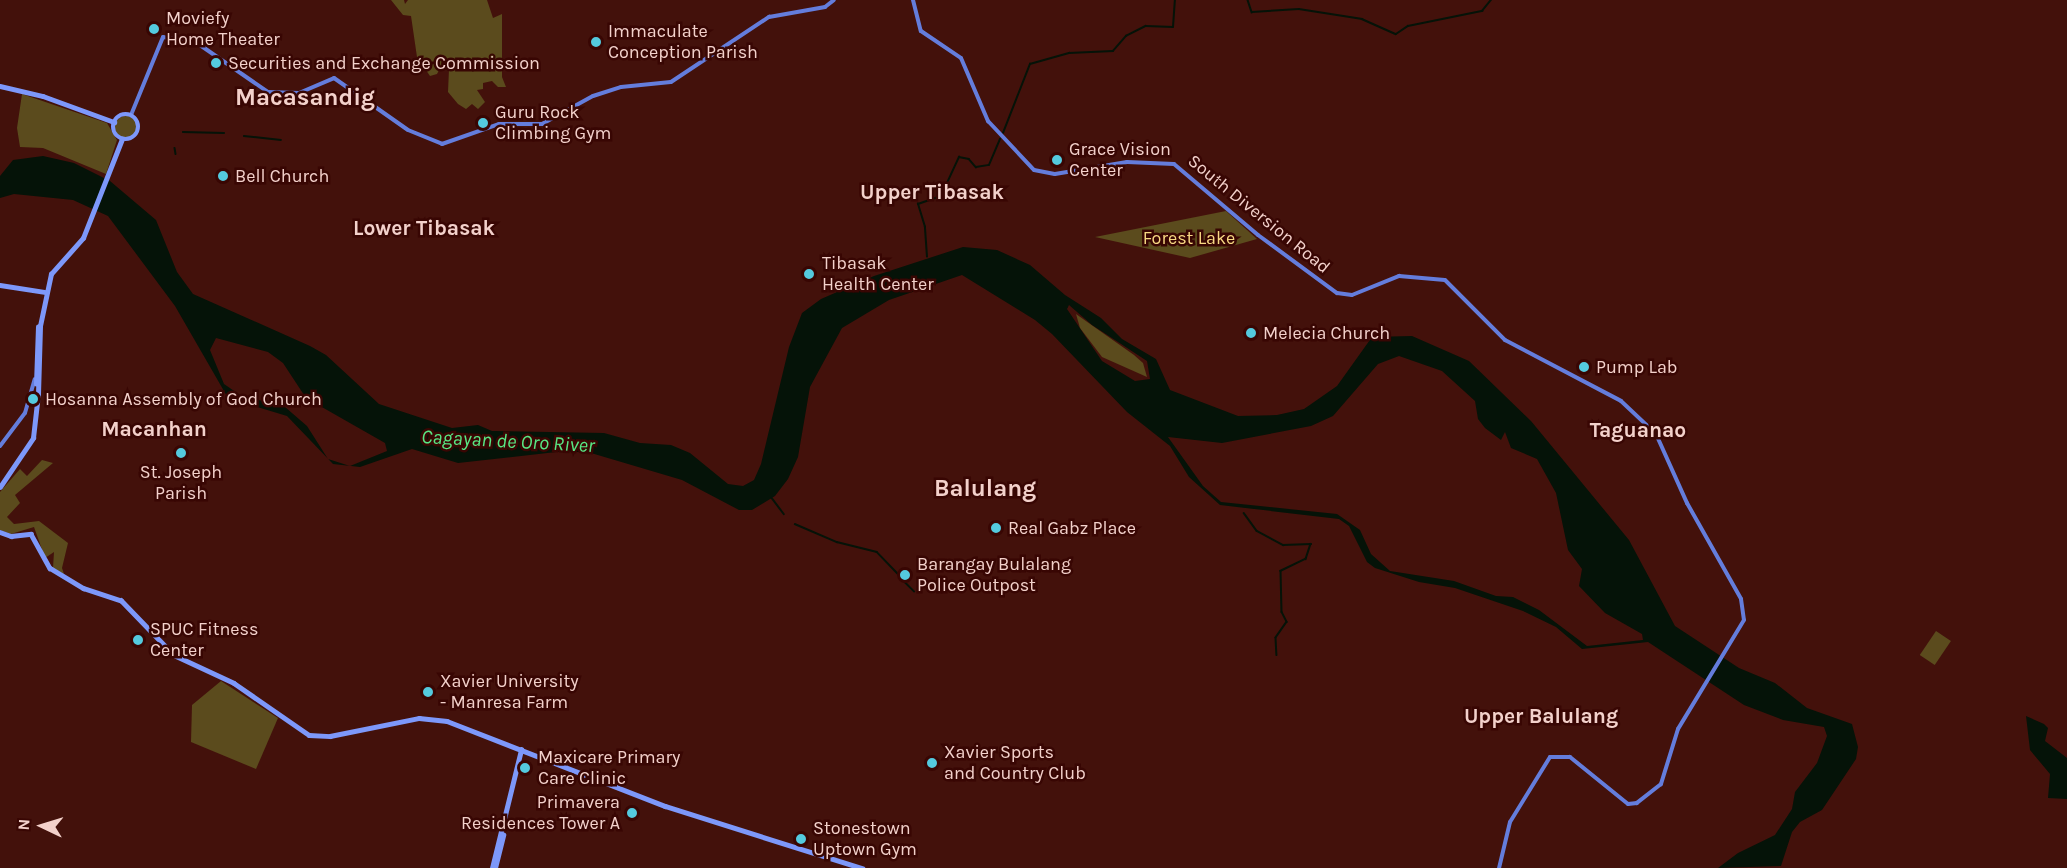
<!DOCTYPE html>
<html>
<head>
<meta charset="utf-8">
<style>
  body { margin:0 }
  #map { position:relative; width:2067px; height:868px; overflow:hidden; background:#43110b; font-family:Karla,sans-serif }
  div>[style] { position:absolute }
  .green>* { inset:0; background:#5b4b1d; transform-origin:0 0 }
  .round { border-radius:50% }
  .water>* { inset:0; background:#051308 }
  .stream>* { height:1.5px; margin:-0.75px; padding:0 0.75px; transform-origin:0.75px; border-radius:0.75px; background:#051308 }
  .secondary>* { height:4px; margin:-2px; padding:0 2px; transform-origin:2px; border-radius:2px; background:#647ddc }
  .primary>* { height:4.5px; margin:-2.25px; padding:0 2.25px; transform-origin:2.25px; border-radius:2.25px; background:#7d98fa }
  .primary>.ring { margin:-2.25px; padding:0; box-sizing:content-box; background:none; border:4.5px solid #7d98fa; border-radius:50% }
  .primary-bridge>* { height:4.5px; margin:-2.25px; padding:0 2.25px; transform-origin:2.25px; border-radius:2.25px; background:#7d98fa }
  .dots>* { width:16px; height:16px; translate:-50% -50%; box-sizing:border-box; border:3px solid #380603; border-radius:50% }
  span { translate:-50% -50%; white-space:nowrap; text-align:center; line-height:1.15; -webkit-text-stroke:5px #380603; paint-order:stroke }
  .poi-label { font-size:18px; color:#f3d1cb }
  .left { translate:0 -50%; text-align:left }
  .right { translate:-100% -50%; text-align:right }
  .street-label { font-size:18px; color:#f3d1cb }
  .park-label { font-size:18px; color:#f8d983 }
  .water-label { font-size:20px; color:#58e784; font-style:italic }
  .quarter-label { font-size:21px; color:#f3d1cb; font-weight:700 }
  .district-label { font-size:24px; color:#f3d1cb; font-weight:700 }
  .north { position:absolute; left:12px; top:796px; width:60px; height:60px; -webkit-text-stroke:4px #380603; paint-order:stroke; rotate:274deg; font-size:16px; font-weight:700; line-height:24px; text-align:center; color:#f3d1cb }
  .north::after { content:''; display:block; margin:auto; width:21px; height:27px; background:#f3d1cb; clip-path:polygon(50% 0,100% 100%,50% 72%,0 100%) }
</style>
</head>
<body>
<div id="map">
  <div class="green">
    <i style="clip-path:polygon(391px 0,404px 0,405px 4px,408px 0,487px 0,493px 18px,502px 14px,502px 77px,506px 87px,498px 87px,492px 81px,483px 83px,483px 89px,477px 90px,485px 102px,478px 109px,472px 104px,466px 109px,458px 104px,448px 92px,449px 69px,443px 62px,437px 74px,430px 76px,417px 57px,411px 16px,403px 15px)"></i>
    <i style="clip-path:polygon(22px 94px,107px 123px,117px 140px,106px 174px,43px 148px,20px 147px,17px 128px)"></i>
    <i class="round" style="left:115px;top:116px;width:22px;height:22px"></i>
    <i style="clip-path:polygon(1226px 211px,1257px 239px,1190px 258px,1095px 237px)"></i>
    <i style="clip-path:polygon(1076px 314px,1134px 355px,1143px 363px,1147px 377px,1102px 357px,1080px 328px)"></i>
    <i style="clip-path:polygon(42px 460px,53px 463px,15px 495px,20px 503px,7px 517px,14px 524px,39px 521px,68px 543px,62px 568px,64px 574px,53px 568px,54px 552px,45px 558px,34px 527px,11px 534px,0 530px,0 492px,20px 469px,27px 476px)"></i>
    <i style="left:1936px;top:631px;width:18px;height:29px;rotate:34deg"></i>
    <i style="clip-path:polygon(221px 681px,278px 718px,256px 769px,191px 742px,192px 705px)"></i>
  </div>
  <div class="water">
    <i style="clip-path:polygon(evenodd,43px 156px,74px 163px,110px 181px,156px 220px,177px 272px,193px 294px,310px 346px,326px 355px,379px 404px,452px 428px,478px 425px,492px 431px,604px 433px,640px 443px,671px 445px,690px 453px,728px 484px,743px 486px,754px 480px,761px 464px,789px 347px,802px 313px,821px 299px,874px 276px,963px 247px,997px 250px,1030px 265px,1065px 295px,1101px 318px,1122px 339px,1156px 359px,1170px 390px,1238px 416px,1277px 415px,1304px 409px,1337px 386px,1372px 337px,1412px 336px,1469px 361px,1531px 421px,1629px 540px,1675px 626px,1739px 668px,1775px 683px,1807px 708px,1852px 724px,1858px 747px,1856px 759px,1822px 810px,1800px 822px,1792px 832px,1781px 866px,1718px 868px,1738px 853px,1775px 835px,1792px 809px,1795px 792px,1817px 763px,1827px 736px,1824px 727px,1783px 720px,1744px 705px,1648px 642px,1582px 649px,1556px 627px,1523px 611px,1455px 588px,1419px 582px,1375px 568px,1367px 562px,1349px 526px,1339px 519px,1220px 505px,1189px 477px,1170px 446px,1127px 412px,1052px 334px,1035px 320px,962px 275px,889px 300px,842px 328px,810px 387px,798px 457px,788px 479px,775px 496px,752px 510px,739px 510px,682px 480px,591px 453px,565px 451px,458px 463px,412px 449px,360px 467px,333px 464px,287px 416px,228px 398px,175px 306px,108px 216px,73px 200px,14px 194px,0 198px,0 176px,13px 160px,43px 156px,1069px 305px,1092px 325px,1147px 361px,1150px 379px,1135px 381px,1102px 361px,1067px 309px,1069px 305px,43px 156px,216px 338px,268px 352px,283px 363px,306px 398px,385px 443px,387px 451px,350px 466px,328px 459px,307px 426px,285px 407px,240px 395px,224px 384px,210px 350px,216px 338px,43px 156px,1399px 356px,1442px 371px,1475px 401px,1478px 419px,1485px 428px,1501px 440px,1505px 432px,1511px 448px,1537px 459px,1556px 493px,1568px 550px,1582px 569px,1579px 586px,1605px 613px,1642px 634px,1643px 640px,1587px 646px,1539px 610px,1513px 597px,1496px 596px,1454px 581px,1390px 571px,1371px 554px,1360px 530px,1337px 514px,1221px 502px,1203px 486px,1168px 437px,1222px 443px,1311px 426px,1333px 416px,1378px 364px,1399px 356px)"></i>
    <i style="clip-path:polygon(2026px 716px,2044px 724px,2048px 728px,2045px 741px,2067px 758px,2067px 799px,2048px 798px,2050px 774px,2030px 750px)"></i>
  </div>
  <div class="stream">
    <i style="left:1248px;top:0;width:13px;rotate:72deg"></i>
    <i style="left:1252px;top:12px;width:47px;rotate:-3.7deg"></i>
    <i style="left:1299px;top:9px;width:64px;rotate:9deg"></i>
    <i style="left:1362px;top:19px;width:37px;rotate:24deg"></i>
    <i style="left:1396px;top:34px;width:14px;rotate:-34deg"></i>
    <i style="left:1408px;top:26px;width:76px;rotate:-11.5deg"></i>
    <i style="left:1482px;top:11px;width:14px;rotate:-51deg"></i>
    <i style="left:183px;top:132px;width:41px;rotate:1.4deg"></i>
    <i style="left:1003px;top:133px;width:74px;rotate:-68.6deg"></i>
    <i style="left:1030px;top:64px;width:41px;rotate:-15.8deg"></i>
    <i style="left:1069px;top:53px;width:44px;rotate:-2.6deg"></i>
    <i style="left:1113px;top:51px;width:20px;rotate:-49deg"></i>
    <i style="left:1126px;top:36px;width:22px;rotate:-27deg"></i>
    <i style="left:1146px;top:26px;width:27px;rotate:2deg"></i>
    <i style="left:1173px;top:27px;width:27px;rotate:-86deg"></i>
    <i style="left:244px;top:136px;width:37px;rotate:6deg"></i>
    <i style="left:175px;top:148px;width:6px;rotate:81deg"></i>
    <i style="left:927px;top:257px;width:30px;rotate:-94deg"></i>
    <i style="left:925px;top:227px;width:24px;rotate:-107deg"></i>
    <i style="left:918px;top:204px;width:24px;rotate:-19deg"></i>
    <i style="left:941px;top:196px;width:43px;rotate:-65.2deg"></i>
    <i style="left:959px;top:157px;width:10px;rotate:11deg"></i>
    <i style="left:969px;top:159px;width:11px;rotate:49deg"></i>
    <i style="left:976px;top:167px;width:13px;rotate:-9deg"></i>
    <i style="left:989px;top:165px;width:28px;rotate:-67deg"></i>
    <i style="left:772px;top:498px;width:20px;rotate:53deg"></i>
    <i style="left:1244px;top:513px;width:22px;rotate:54deg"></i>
    <i style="left:1257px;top:531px;width:30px;rotate:28deg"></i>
    <i style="left:1283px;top:545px;width:28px;rotate:-2deg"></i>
    <i style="left:1311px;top:544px;width:16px;rotate:108deg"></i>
    <i style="left:1306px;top:559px;width:28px;rotate:154deg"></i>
    <i style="left:1281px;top:571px;width:41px;rotate:88.6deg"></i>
    <i style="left:1282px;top:612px;width:11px;rotate:63deg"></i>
    <i style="left:1287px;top:622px;width:19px;rotate:125deg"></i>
    <i style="left:1276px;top:638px;width:17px;rotate:87deg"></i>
    <i style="left:795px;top:524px;width:46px;rotate:23.2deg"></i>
    <i style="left:837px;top:542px;width:41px;rotate:14deg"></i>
    <i style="left:877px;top:552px;width:35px;rotate:46deg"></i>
    <i style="left:903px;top:580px;width:16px;rotate:45deg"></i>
  </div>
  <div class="secondary">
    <i style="left:913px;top:0;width:32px;rotate:76deg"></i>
    <i style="left:921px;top:31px;width:48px;rotate:34deg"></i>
    <i style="left:961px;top:58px;width:69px;rotate:66.8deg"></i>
    <i style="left:988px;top:121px;width:67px;rotate:46.8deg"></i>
    <i style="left:1034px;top:170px;width:21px;rotate:11deg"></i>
    <i style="left:1055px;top:174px;width:73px;rotate:-9.5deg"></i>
    <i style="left:1127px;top:162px;width:47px;rotate:2.4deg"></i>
    <i style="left:1174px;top:164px;width:110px;rotate:40.2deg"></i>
    <i style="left:1258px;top:235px;width:98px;rotate:36.3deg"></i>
    <i style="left:1337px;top:293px;width:15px;rotate:8deg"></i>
    <i style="left:1352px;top:295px;width:51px;rotate:-22deg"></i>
    <i style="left:1399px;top:276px;width:46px;rotate:5deg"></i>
    <i style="left:1445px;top:280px;width:85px;rotate:45deg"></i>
    <i style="left:1505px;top:340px;width:131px;rotate:27.7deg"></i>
    <i style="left:1621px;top:401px;width:48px;rotate:43.3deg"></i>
    <i style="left:1656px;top:434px;width:76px;rotate:65.8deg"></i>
    <i style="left:1687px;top:503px;width:110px;rotate:60.6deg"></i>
    <i style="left:1741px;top:599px;width:21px;rotate:82deg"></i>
    <i style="left:1744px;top:620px;width:127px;rotate:121.2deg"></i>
    <i style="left:1678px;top:729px;width:58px;rotate:107.2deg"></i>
    <i style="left:1661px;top:784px;width:31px;rotate:142deg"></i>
    <i style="left:1637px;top:803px;width:9px;rotate:174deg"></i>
    <i style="left:1628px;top:804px;width:75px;rotate:-141deg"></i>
    <i style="left:1570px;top:757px;width:20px;rotate:180deg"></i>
    <i style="left:1550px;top:757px;width:76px;rotate:121.6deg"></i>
    <i style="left:1510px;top:822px;width:47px;rotate:103.4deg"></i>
    <i style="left:131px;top:115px;width:84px;rotate:-67.7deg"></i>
    <i style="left:163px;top:37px;width:35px;rotate:10deg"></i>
    <i style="left:197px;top:43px;width:86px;rotate:34.6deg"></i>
    <i style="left:268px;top:92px;width:31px;rotate:2deg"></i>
    <i style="left:299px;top:93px;width:38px;rotate:-23deg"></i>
    <i style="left:334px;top:78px;width:90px;rotate:35.1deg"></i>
    <i style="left:408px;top:130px;width:37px;rotate:22deg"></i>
    <i style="left:442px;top:144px;width:60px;rotate:-19.3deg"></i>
    <i style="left:499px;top:124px;width:43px"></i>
    <i style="left:542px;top:124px;width:58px;rotate:-28.8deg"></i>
    <i style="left:593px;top:96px;width:29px;rotate:-18deg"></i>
    <i style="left:621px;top:87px;width:50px;rotate:-5.7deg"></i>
    <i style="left:671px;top:82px;width:118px;rotate:-33.6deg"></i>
    <i style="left:769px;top:17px;width:57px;rotate:-10.1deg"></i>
    <i style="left:825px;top:7px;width:11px;rotate:-38deg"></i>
    <i style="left:0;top:446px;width:41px;rotate:-52.9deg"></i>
    <i style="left:25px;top:413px;width:35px;rotate:-74deg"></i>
  </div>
  <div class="primary">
    <i style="left:0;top:86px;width:44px;rotate:13.1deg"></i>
    <i style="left:43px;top:96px;width:76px;rotate:20.1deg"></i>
    <i class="ring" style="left:113px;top:114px;width:21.5px;height:21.5px"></i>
    <i style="left:0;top:285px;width:46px;rotate:8.8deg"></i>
    <i style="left:40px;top:326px;width:53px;rotate:-78.1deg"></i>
    <i style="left:51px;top:274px;width:48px;rotate:-48.4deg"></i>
    <i style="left:83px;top:238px;width:106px;rotate:-68.5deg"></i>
    <i style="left:36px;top:384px;width:57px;rotate:-88deg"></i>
    <i style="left:0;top:487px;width:59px;rotate:-56deg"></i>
    <i style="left:33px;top:438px;width:44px;rotate:-83.5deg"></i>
    <i style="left:0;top:532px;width:12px;rotate:20deg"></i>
    <i style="left:11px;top:536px;width:20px;rotate:-6deg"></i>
    <i style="left:31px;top:534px;width:39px;rotate:61deg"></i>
    <i style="left:50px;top:568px;width:39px;rotate:31deg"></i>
    <i style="left:83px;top:588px;width:40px;rotate:18deg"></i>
    <i style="left:121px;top:600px;width:76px;rotate:46.1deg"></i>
    <i style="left:174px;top:655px;width:66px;rotate:25deg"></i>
    <i style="left:234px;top:683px;width:91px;rotate:34.7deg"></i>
    <i style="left:309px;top:735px;width:21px;rotate:3deg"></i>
    <i style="left:330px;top:736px;width:91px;rotate:-11.4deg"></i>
    <i style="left:419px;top:718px;width:28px;rotate:6deg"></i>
    <i style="left:447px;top:721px;width:234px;rotate:21.3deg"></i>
    <i style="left:665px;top:806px;width:207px;rotate:17.5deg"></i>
    <i style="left:492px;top:868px;width:122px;rotate:-76.2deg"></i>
    <i style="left:495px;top:868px;width:34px;rotate:-76deg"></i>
  </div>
  <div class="primary-bridge">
    <i style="left:38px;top:394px;width:68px;rotate:-88.3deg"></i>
  </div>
  <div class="dots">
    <i style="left:154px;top:29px;background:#54cade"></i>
    <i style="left:596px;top:42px;background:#54cade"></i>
    <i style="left:216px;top:63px;background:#54cade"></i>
    <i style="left:483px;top:123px;background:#54cade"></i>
    <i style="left:1057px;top:160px;background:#54cade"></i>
    <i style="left:223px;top:176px;background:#54cade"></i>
    <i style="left:809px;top:274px;background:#54cade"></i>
    <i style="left:1251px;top:333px;background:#54cade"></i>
    <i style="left:1584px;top:367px;background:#54cade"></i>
    <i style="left:33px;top:399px;background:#54cade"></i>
    <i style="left:181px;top:453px;background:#54cade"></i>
    <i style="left:996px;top:528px;background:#54cade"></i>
    <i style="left:905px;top:575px;background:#54cade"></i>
    <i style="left:138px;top:640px;background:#54cade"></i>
    <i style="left:428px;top:692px;background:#54cade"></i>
    <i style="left:932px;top:763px;background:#54cade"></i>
    <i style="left:525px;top:768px;background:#54cade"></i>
    <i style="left:632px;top:813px;background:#54cade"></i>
    <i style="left:801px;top:839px;background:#54cade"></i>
  </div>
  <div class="poi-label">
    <span class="left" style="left:166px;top:29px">Moviefy<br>Home Theater</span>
    <span class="left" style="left:608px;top:42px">Immaculate<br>Conception Parish</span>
    <span class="left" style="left:228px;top:63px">Securities and Exchange Commission</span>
    <span class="left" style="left:495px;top:123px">Guru Rock<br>Climbing Gym</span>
    <span class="left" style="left:1069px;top:160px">Grace Vision<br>Center</span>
    <span class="left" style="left:235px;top:176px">Bell Church</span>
    <span class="left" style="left:822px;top:274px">Tibasak<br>Health Center</span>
    <span class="left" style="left:1263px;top:333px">Melecia Church</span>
    <span class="left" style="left:1596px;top:367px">Pump Lab</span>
    <span class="left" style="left:45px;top:399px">Hosanna Assembly of God Church</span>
    <span style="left:181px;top:483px">St. Joseph<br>Parish</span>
    <span class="left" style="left:1008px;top:528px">Real Gabz Place</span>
    <span class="left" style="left:917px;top:575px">Barangay Bulalang<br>Police Outpost</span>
    <span class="left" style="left:150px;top:640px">SPUC Fitness<br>Center</span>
    <span class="left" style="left:440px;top:692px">Xavier University<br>- Manresa Farm</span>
    <span class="left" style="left:944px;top:763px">Xavier Sports<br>and Country Club</span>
    <span class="left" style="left:538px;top:768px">Maxicare Primary<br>Care Clinic</span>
    <span class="right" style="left:620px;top:813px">Primavera<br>Residences Tower A</span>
    <span class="left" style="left:813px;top:839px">Stonestown<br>Uptown Gym</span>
  </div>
  <div class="street-label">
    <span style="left:1259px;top:214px;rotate:39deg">South Diversion Road</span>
  </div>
  <div class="park-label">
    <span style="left:1189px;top:238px">Forest Lake</span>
  </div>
  <div class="water-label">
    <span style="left:508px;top:441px;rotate:3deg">Cagayan de Oro River</span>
  </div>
  <div class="quarter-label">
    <span style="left:932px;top:192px">Upper Tibasak</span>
    <span style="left:424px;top:228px">Lower Tibasak</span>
    <span style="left:154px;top:429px">Macanhan</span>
    <span style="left:1638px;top:430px">Taguanao</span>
    <span style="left:1541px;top:716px">Upper Balulang</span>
  </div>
  <div class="district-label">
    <span style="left:305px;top:98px">Macasandig</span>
    <span style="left:985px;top:489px">Balulang</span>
  </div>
  <div class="north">N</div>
</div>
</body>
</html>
